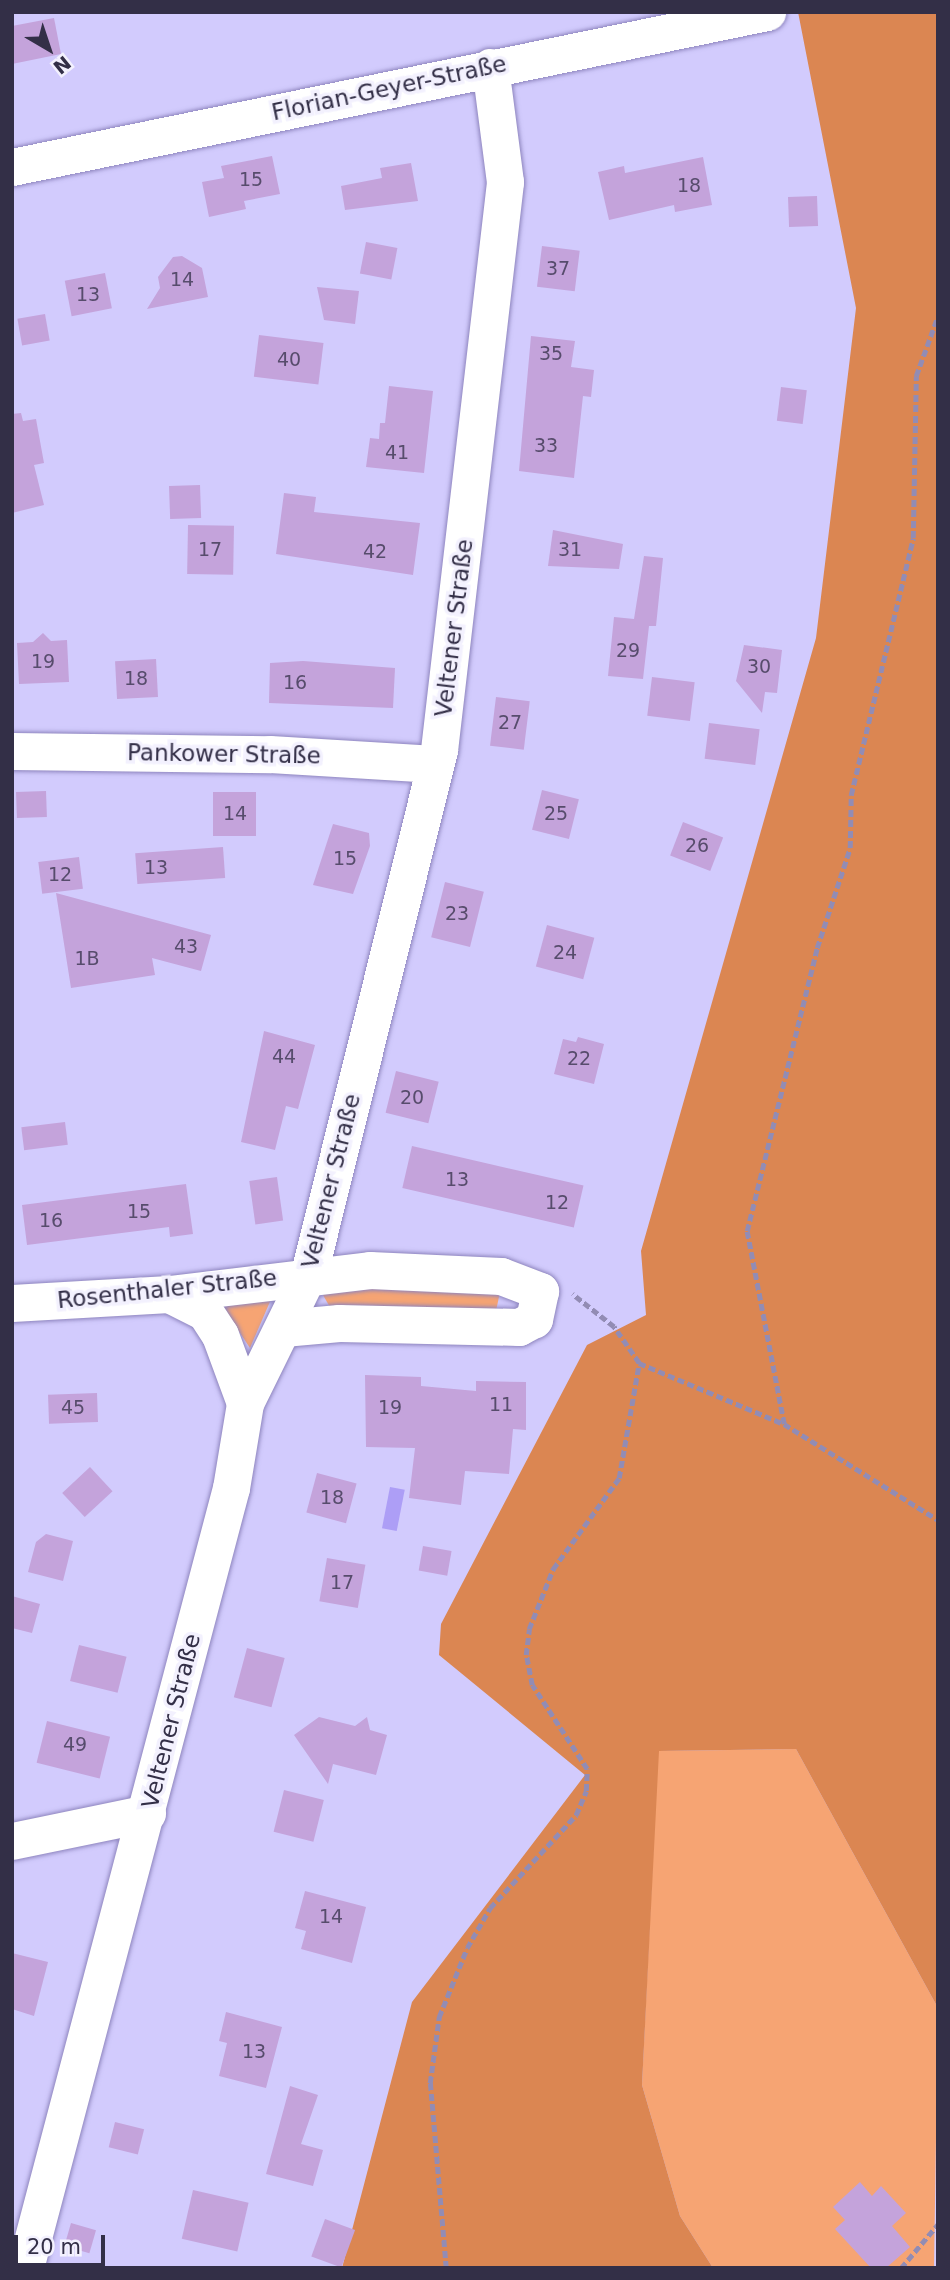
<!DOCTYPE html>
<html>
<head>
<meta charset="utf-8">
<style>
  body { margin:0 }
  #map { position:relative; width:950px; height:2280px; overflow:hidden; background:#d2cbfd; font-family:"DejaVu Sans",sans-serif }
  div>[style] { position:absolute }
  .green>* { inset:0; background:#f6a473 }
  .forest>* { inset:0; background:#db8652 }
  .water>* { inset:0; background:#ad9ef6; transform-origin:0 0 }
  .building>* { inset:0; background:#c4a3db; transform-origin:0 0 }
  .path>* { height:4.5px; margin-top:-2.25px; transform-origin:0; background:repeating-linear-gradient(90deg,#928cb4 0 7px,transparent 0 10.5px) }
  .roads { filter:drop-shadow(0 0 2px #8e85be) drop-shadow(0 0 2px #8e85be) }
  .street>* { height:37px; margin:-18.5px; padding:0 18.5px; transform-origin:18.5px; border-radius:18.5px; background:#fff }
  span { translate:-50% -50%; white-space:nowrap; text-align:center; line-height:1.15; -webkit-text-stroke:7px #f3f1fe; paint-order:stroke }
  .number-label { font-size:19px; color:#574c6c }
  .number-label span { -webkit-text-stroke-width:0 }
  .street-label { font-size:23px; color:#332f47 }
  .frame { position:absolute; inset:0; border:14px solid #332f47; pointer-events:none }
  .north { position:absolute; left:14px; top:14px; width:70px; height:70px; -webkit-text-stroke:5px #f3f1fe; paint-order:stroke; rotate:141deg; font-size:19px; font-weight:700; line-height:28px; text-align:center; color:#332f47 }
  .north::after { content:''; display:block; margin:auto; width:24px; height:32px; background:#332f47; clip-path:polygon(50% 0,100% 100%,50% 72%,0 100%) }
  .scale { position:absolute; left:14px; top:2235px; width:91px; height:32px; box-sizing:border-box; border:4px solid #332f47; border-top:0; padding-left:9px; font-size:21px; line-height:24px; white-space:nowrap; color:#332f47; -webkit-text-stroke:5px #f3f1fe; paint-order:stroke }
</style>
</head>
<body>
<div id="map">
  <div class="green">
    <i style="clip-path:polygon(331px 1282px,500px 1292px,496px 1311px,331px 1309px,323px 1295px)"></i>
    <i style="clip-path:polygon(272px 1297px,250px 1348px,220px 1303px)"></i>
    <i style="clip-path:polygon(796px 1749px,938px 2008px,934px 2268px,713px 2268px,680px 2216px,642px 2085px,658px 1751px)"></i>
  </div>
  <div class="forest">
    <i style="clip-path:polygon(798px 12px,938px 12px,938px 2008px,796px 1749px,659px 1751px,642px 2085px,680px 2216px,713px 2268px,342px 2268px,412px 2002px,585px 1775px,439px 1655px,441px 1624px,587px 1345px,646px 1315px,641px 1251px,816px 638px,856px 308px)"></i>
  </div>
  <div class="water">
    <i style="left:390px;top:1487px;width:15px;height:42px;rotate:11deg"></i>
  </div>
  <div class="building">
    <i style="clip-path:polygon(54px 18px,61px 54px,12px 64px,12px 26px)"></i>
    <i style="clip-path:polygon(272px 156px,280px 194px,244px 201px,246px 209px,209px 217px,202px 182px,224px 178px,221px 166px)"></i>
    <i style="clip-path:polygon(703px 157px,712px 205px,675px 212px,674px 205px,609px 220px,598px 172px,624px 166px,625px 173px)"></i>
    <i style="clip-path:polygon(411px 163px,418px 201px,345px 210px,341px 186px,382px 178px,380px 168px)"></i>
    <i style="left:817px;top:196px;width:30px;height:29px;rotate:88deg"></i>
    <i style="left:366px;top:242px;width:32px;height:32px;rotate:11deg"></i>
    <i style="left:542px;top:246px;width:38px;height:41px;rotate:7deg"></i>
    <i style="clip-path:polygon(182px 256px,202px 268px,208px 297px,147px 309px,160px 288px,158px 277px,173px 257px)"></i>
    <i style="left:105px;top:273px;width:36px;height:41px;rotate:79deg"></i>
    <i style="clip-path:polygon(317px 287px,359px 291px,355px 324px,324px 320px)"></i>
    <i style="left:45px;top:314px;width:27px;height:28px;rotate:80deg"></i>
    <i style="left:259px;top:335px;width:65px;height:42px;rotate:7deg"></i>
    <i style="clip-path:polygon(531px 336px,575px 341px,571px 367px,594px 370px,591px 397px,583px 396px,574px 478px,519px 471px)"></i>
    <i style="clip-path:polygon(389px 386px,433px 391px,424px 473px,366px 467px,370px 438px,379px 439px,380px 423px,385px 423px)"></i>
    <i style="left:781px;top:387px;width:26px;height:34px;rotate:7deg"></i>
    <i style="clip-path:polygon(21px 413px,23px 421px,36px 419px,44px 463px,34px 465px,44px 505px,12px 513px,12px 414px)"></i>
    <i style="left:200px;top:485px;width:33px;height:31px;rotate:88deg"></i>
    <i style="clip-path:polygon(284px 493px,316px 497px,314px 512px,420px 523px,413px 575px,276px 554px)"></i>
    <i style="left:188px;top:525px;width:46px;height:49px;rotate:1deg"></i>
    <i style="clip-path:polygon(553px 530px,623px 544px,619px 569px,548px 566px)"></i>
    <i style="clip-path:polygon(644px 556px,663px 558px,656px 626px,649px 626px,643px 679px,608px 676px,614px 617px,634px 619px)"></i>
    <i style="clip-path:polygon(43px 633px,51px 641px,67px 640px,69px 682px,19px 684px,17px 643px,33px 642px)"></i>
    <i style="clip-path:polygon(744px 645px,782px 650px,777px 693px,765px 692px,762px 713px,736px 681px)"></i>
    <i style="left:156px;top:659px;width:38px;height:41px;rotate:87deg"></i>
    <i style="clip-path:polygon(303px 661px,395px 668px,393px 708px,269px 703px,270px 663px)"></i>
    <i style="left:652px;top:677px;width:43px;height:39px;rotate:7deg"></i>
    <i style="left:496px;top:697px;width:34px;height:49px;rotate:7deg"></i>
    <i style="left:709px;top:723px;width:51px;height:36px;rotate:7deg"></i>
    <i style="left:542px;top:790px;width:38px;height:41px;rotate:14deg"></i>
    <i style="left:46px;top:791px;width:26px;height:30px;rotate:88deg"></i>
    <i style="left:213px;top:792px;width:43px;height:44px"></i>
    <i style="left:683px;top:822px;width:43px;height:36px;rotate:21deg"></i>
    <i style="clip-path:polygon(333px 824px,369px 833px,370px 846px,353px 894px,313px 885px)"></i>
    <i style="left:223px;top:847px;width:31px;height:88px;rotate:86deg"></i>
    <i style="left:79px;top:857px;width:32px;height:41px;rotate:83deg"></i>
    <i style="left:445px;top:882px;width:40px;height:57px;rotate:14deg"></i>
    <i style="clip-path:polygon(56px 893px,211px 935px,201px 971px,152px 958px,155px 975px,71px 988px)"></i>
    <i style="left:547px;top:925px;width:49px;height:43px;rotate:15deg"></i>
    <i style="clip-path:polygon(264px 1031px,315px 1045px,298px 1109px,286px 1106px,275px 1150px,241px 1142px)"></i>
    <i style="clip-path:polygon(578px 1037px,604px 1044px,594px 1084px,554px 1074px,563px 1039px,576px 1042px)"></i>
    <i style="left:396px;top:1071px;width:44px;height:43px;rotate:14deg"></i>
    <i style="left:65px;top:1122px;width:23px;height:44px;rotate:83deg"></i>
    <i style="left:412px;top:1146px;width:176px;height:43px;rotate:13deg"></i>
    <i style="left:277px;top:1177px;width:44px;height:28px;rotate:82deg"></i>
    <i style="clip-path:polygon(186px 1184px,193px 1234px,170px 1237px,169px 1227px,27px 1245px,22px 1205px)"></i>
    <i style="clip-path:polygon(365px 1375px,421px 1377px,421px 1386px,476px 1391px,476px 1381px,526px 1382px,526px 1430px,513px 1429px,509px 1474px,465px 1471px,461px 1505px,409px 1498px,415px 1448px,366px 1447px)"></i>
    <i style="left:97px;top:1393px;width:29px;height:49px;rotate:88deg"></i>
    <i style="left:90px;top:1467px;width:33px;height:38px;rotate:47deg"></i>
    <i style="left:317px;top:1473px;width:41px;height:41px;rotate:15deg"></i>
    <i style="clip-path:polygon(46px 1534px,73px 1541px,63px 1581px,28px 1572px,36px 1542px)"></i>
    <i style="left:423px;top:1546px;width:29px;height:25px;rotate:10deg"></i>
    <i style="left:327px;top:1558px;width:39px;height:44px;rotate:10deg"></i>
    <i style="clip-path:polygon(12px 1596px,40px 1604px,32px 1633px,12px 1628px)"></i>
    <i style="left:79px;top:1645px;width:49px;height:37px;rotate:14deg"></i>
    <i style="left:247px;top:1648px;width:39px;height:51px;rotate:15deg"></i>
    <i style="clip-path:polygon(319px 1717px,355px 1726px,367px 1717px,370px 1730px,387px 1735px,376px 1775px,333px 1764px,328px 1784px,294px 1735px)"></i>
    <i style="left:47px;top:1721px;width:65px;height:43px;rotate:14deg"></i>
    <i style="left:284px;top:1790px;width:41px;height:43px;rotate:14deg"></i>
    <i style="clip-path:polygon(305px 1891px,366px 1907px,352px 1963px,301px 1949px,306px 1931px,295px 1928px)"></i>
    <i style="clip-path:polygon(12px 1953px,48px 1962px,34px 2016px,12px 2009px)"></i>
    <i style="clip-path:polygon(226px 2012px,282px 2027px,266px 2088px,219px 2076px,227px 2043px,219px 2041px)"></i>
    <i style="clip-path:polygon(290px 2086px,318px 2095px,301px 2144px,323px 2150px,313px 2186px,266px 2174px)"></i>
    <i style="left:115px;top:2122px;width:30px;height:26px;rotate:14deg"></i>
    <i style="clip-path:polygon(860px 2182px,872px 2196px,881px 2186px,906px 2213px,892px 2226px,910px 2247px,886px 2268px,871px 2268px,835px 2229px,845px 2220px,833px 2207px)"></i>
    <i style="left:193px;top:2190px;width:57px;height:50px;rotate:13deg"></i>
    <i style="left:325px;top:2219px;width:32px;height:40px;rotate:20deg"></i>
    <i style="left:71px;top:2223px;width:26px;height:24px;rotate:16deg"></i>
  </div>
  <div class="path">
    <i style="left:639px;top:1363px;width:157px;rotate:22.8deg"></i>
    <i style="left:784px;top:1424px;width:181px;rotate:31.9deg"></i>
    <i style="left:784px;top:1424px;width:197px;rotate:-100.9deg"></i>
    <i style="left:747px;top:1231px;width:292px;rotate:-76.1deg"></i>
    <i style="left:817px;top:948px;width:105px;rotate:-71.7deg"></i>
    <i style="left:850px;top:848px;width:53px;rotate:-88.9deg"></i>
    <i style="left:851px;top:795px;width:264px;rotate:-76.4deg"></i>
    <i style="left:913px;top:538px;width:162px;rotate:-88.9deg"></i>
    <i style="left:916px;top:376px;width:64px;rotate:-69.9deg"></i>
    <i style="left:446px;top:2268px;width:186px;rotate:-94.9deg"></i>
    <i style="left:430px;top:2083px;width:67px;rotate:-82.2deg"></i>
    <i style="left:439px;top:2017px;width:74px;rotate:-67.9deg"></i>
    <i style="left:467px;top:1948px;width:46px;rotate:-60.1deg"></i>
    <i style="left:490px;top:1908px;width:127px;rotate:-47.2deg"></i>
    <i style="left:576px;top:1815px;width:26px;rotate:-67deg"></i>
    <i style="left:586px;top:1791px;width:22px;rotate:-87deg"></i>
    <i style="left:587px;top:1769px;width:100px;rotate:-123.2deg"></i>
    <i style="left:532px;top:1685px;width:31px;rotate:-101deg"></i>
    <i style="left:526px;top:1655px;width:26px;rotate:-83deg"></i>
    <i style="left:529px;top:1629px;width:65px;rotate:-68.2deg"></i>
    <i style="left:553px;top:1569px;width:112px;rotate:-54deg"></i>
    <i style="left:619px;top:1478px;width:117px;rotate:-80.1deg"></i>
    <i style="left:639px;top:1363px;width:44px;rotate:-124.8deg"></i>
    <i style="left:614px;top:1327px;width:53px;rotate:-141.8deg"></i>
    <i style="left:901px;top:2268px;width:57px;rotate:-49.9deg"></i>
  </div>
  <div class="roads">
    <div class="street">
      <i style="left:12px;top:167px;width:771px;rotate:-11.6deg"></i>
      <i style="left:12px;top:751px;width:258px;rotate:0.7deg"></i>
      <i style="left:270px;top:754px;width:165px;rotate:3.5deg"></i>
      <i style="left:169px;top:1294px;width:40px;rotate:26.6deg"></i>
      <i style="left:205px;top:1312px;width:27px;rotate:57deg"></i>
      <i style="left:220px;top:1335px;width:72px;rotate:69.8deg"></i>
      <i style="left:12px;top:1303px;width:157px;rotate:-3.3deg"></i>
      <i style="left:169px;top:1294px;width:202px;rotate:-6.8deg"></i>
      <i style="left:370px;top:1270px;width:131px;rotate:2.6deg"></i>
      <i style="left:501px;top:1276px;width:42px;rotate:21deg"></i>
      <i style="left:540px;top:1291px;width:29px;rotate:102deg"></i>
      <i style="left:534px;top:1319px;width:17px;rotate:152deg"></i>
      <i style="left:519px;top:1327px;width:180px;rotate:-178.7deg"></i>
      <i style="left:339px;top:1323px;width:56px;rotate:174.9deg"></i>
      <i style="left:12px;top:1841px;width:138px;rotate:-11.7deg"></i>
      <i style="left:25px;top:2268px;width:807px;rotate:-75.21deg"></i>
      <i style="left:231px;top:1488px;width:86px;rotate:-80.6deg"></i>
      <i style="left:245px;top:1403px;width:145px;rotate:-63.8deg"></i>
      <i style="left:309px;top:1273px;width:539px;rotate:-76.04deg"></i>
      <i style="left:439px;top:750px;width:572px;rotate:-83.37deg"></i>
      <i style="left:505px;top:182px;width:116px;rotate:-97.4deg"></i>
    </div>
  </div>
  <div class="number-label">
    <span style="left:251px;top:180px">15</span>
    <span style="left:689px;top:186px">18</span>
    <span style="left:558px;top:269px">37</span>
    <span style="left:182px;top:280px">14</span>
    <span style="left:88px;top:295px">13</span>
    <span style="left:551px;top:354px">35</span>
    <span style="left:289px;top:360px">40</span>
    <span style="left:546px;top:446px">33</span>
    <span style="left:397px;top:453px">41</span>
    <span style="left:210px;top:550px">17</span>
    <span style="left:570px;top:550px">31</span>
    <span style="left:375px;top:552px">42</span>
    <span style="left:628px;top:651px">29</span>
    <span style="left:43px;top:662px">19</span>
    <span style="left:759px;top:667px">30</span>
    <span style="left:136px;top:679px">18</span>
    <span style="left:295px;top:683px">16</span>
    <span style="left:510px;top:723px">27</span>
    <span style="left:235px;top:814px">14</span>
    <span style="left:556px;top:814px">25</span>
    <span style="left:697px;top:846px">26</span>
    <span style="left:345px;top:859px">15</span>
    <span style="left:156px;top:868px">13</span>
    <span style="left:60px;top:875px">12</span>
    <span style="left:457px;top:914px">23</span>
    <span style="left:186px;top:947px">43</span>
    <span style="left:565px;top:953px">24</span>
    <span style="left:87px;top:959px">1B</span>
    <span style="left:284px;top:1057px">44</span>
    <span style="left:579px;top:1059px">22</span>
    <span style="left:412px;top:1098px">20</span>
    <span style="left:457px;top:1180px">13</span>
    <span style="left:557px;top:1203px">12</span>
    <span style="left:139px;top:1212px">15</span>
    <span style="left:51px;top:1221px">16</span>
    <span style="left:501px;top:1405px">11</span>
    <span style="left:73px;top:1408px">45</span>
    <span style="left:390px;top:1408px">19</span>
    <span style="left:332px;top:1498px">18</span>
    <span style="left:342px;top:1583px">17</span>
    <span style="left:75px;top:1745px">49</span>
    <span style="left:331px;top:1917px">14</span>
    <span style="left:254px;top:2052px">13</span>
  </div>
  <div class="street-label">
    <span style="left:389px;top:88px;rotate:-12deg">Florian-Geyer-Straße</span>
    <span style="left:454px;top:628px;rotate:-83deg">Veltener Straße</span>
    <span style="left:224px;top:754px;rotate:1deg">Pankower Straße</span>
    <span style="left:331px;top:1181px;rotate:-76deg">Veltener Straße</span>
    <span style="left:167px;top:1289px;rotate:-6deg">Rosenthaler Straße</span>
    <span style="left:171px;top:1721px;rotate:-76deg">Veltener Straße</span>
  </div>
  <div class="frame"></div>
  <div class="north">N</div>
  <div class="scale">20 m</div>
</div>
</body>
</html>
